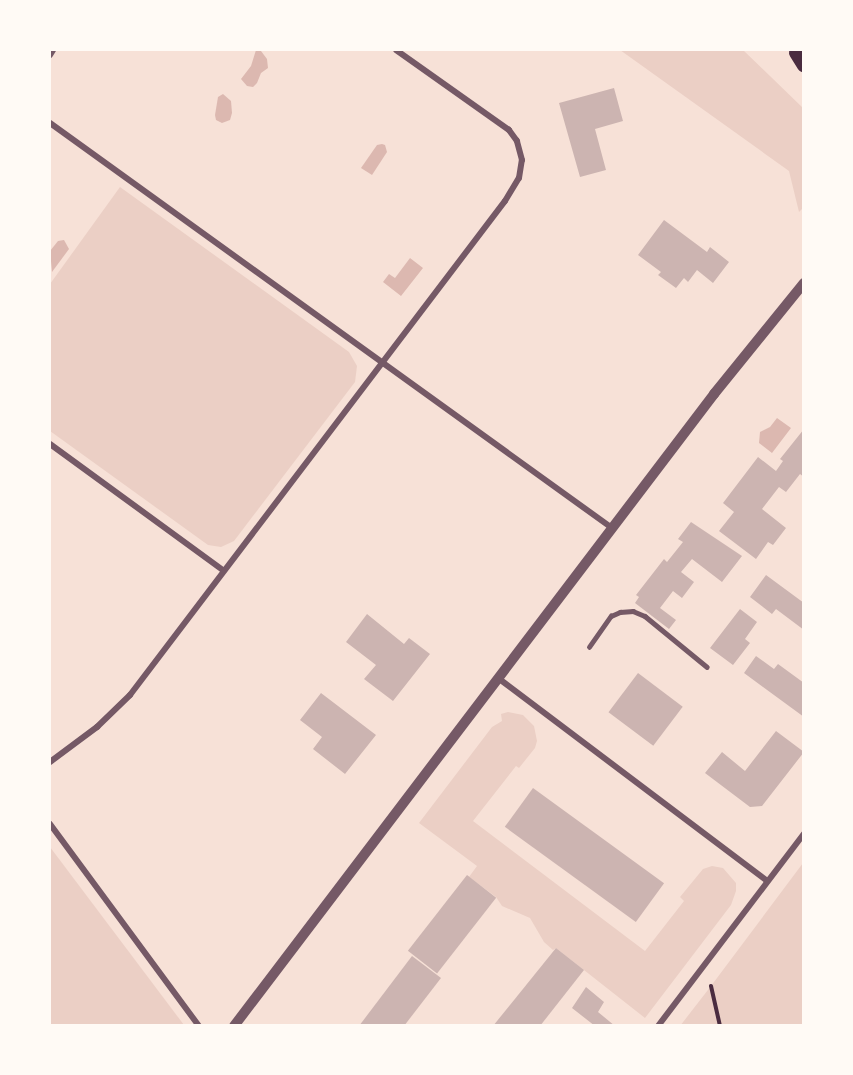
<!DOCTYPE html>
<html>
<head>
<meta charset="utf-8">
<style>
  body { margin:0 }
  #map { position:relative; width:853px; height:1075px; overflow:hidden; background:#f7e1d7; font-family:"Nunito Sans",sans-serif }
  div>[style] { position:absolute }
  .green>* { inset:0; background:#ebcfc5 }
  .water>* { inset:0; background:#dcb8b0 }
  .building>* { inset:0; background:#ccb4b1; transform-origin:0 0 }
  .path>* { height:4px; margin:-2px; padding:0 2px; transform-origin:2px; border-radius:2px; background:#4a2c40 }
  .service>* { height:4.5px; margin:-2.25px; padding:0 2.25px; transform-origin:2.25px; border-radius:2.25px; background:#755966 }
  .minor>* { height:6px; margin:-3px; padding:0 3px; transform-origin:3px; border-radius:3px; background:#755966 }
  .tertiary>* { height:10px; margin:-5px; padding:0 5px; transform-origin:5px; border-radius:5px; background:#755966 }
  .primary>* { height:15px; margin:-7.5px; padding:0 7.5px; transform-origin:7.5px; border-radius:7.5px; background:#4a2c40 }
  span { translate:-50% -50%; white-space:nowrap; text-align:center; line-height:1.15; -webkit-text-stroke:5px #fffaf5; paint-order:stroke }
  .frame { position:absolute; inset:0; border:51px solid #fffaf5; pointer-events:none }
</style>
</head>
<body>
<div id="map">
  <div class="green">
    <i style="clip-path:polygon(620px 50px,743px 50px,803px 108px,803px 208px,799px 212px,789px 171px)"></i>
    <i style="clip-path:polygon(120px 187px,349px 352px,357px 366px,355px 382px,234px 541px,221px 547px,208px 545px,50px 431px,50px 284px)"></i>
    <i style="clip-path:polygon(508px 712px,523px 715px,534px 726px,537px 741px,535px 748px,519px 768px,516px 766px,473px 821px,645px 951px,684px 901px,680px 897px,703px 869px,712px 866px,723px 868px,736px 883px,736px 891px,731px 905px,645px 1018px,556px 948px,553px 950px,544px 942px,530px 918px,502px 906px,496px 897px,469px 877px,477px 866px,419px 823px,492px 727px,502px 721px,501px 714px)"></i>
    <i style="clip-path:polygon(50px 847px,184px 1025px,50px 1025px)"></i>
    <i style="clip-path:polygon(803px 863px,803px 1025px,680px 1026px,711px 986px)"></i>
  </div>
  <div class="water">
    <i style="clip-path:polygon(256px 50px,261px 51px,267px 59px,268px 68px,261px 73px,257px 83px,253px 87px,247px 86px,241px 79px,251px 66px)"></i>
    <i style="clip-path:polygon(223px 94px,231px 101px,232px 113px,230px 120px,222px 123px,216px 120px,215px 115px,218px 97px)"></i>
    <i style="clip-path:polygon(382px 144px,385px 145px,387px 152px,372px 175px,361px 168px,377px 145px)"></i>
    <i style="clip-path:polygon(64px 240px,69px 249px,52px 272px,50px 251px,58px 241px)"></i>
    <i style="clip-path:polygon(410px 258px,423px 268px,401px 296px,383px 282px,389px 274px,395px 278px)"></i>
    <i style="clip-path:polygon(777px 418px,791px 428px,772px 453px,759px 443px,760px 432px,770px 427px)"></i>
  </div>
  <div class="building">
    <i style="clip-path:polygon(614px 88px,623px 121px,595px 129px,606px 170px,580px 177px,559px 103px)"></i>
    <i style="clip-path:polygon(664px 220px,707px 252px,710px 247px,729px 262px,713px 283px,697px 270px,688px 282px,684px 278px,676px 288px,658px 275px,661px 272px,638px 255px)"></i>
    <i style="clip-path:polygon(804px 429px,804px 477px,800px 474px,786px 492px,779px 487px,762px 509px,786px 528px,773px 545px,768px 542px,756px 559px,719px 531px,734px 512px,723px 503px,758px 457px,776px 471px,783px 461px,780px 459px)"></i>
    <i style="clip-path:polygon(691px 522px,742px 556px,722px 582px,692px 559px,681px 572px,694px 582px,682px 598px,673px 591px,660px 608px,676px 620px,669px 629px,635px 603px,639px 597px,636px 595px,664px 559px,667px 562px,683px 542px,678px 539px)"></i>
    <i style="clip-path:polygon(766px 575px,804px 603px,804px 630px,776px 609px,772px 614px,750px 597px)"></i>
    <i style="clip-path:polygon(740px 609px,757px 622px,745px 639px,750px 643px,733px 665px,710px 648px)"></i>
    <i style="clip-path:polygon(367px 614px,404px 644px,409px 638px,430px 654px,393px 701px,364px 679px,376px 665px,346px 642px)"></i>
    <i style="clip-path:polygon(756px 656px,774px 669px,778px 664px,804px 683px,804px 717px,744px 673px)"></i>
    <i style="left:638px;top:673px;width:56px;height:49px;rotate:37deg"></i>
    <i style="clip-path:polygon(321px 693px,376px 735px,345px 774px,313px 749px,322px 737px,300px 720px)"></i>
    <i style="clip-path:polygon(776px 731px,804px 752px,762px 806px,750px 807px,705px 773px,722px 752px,745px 771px)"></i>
    <i style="left:533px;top:788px;width:162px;height:48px;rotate:36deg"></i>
    <i style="left:467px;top:875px;width:37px;height:96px;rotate:38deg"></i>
    <i style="clip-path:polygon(556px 948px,584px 970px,540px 1026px,493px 1026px)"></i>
    <i style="clip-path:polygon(412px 956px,441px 978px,404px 1026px,359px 1026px)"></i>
    <i style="clip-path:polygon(586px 987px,604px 1002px,598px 1012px,615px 1026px,595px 1026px,572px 1008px)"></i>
  </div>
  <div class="path">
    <i style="left:711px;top:986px;width:41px;rotate:77.3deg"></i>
  </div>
  <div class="service">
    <i style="left:589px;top:647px;width:38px;rotate:-55deg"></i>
    <i style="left:611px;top:616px;width:10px;rotate:-24deg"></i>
    <i style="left:620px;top:612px;width:13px;rotate:-4deg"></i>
    <i style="left:633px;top:611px;width:13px;rotate:23deg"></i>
    <i style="left:645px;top:616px;width:80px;rotate:39.4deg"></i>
  </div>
  <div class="minor">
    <i style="left:50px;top:55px;width:6px;rotate:-59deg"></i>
    <i style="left:50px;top:123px;width:693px;rotate:35.78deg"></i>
    <i style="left:50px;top:444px;width:214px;rotate:36.1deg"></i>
    <i style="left:498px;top:678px;width:337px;rotate:37deg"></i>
    <i style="left:50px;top:762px;width:59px;rotate:-36.7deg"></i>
    <i style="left:97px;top:727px;width:46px;rotate:-44.1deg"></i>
    <i style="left:130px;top:695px;width:620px;rotate:-52.8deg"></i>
    <i style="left:505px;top:201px;width:27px;rotate:-59deg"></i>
    <i style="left:519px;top:178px;width:18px;rotate:-81deg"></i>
    <i style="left:522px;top:160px;width:20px;rotate:-105deg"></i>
    <i style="left:517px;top:141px;width:14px;rotate:-126deg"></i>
    <i style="left:509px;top:130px;width:138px;rotate:-144.7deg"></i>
    <i style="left:50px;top:824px;width:251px;rotate:53.6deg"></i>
    <i style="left:658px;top:1026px;width:241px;rotate:-52.8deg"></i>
  </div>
  <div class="tertiary">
    <i style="left:234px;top:1026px;width:794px;rotate:-52.78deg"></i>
    <i style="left:714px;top:394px;width:143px;rotate:-51deg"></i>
  </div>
  <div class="primary">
    <i style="left:796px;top:52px;width:15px;rotate:58deg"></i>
  </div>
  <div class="frame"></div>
</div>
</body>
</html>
